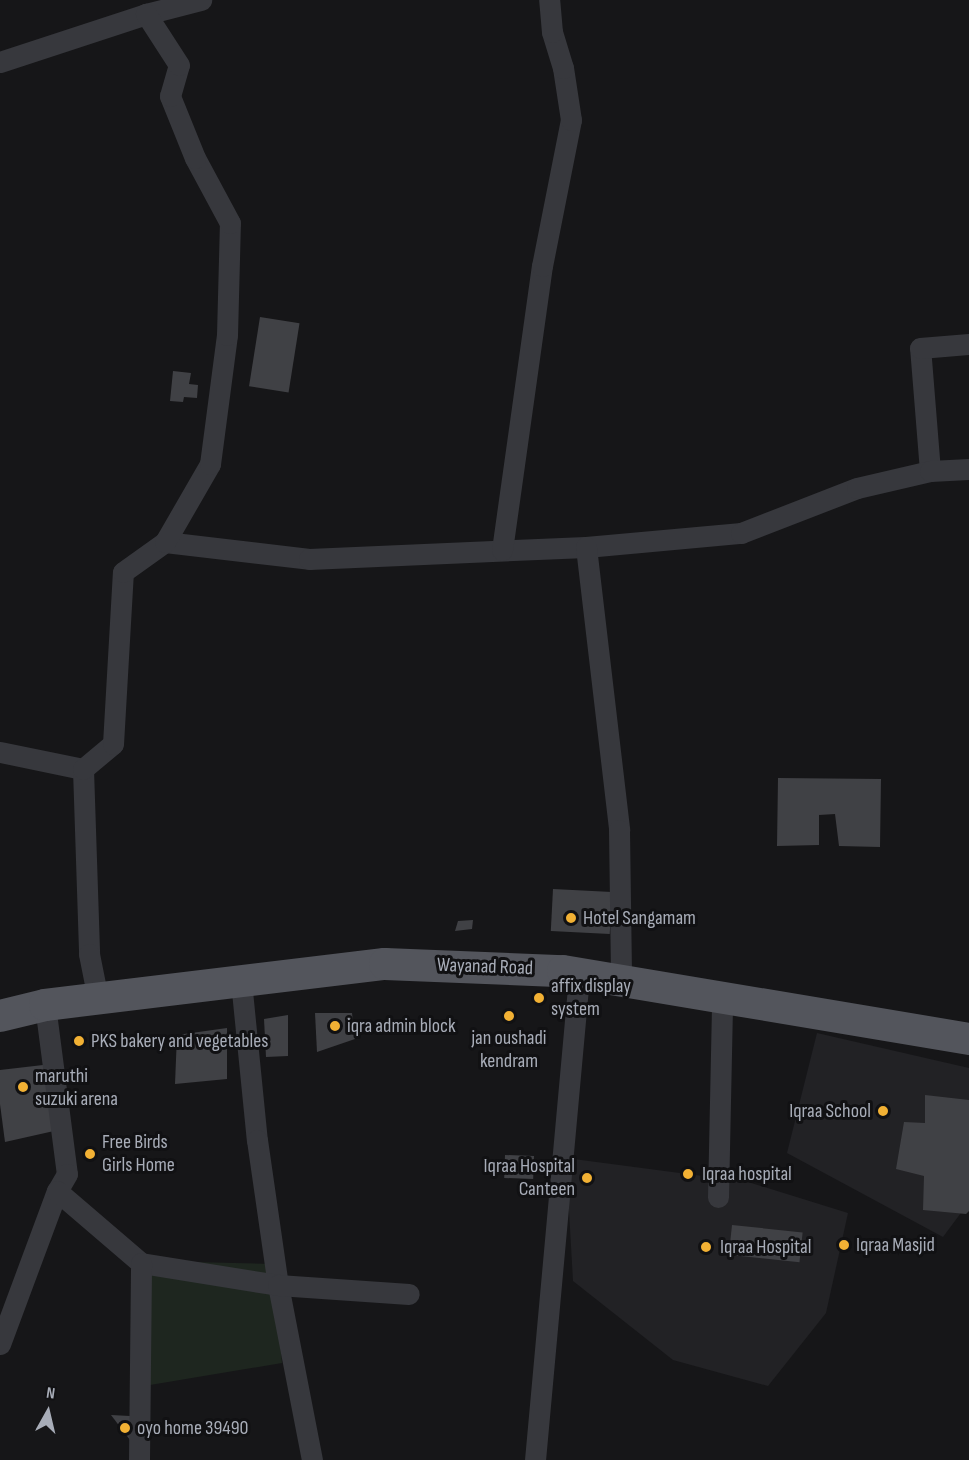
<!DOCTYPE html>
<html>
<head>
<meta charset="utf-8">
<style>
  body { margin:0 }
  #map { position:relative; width:969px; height:1460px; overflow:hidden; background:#161618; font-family:"Sofia Sans Condensed",sans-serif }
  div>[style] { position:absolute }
  .built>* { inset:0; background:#222225 }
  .green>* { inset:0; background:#1e261f }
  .building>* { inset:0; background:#404145; transform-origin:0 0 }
  .minor>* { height:21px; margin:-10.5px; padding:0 10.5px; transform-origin:10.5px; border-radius:10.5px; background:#37383d }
  .primary>* { height:32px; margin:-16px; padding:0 16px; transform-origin:16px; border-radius:16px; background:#53555c }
  .dots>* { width:16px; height:16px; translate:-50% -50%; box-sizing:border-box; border:3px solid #111113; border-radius:50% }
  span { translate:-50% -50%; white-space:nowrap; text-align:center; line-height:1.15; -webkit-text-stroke:6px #111113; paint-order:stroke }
  .poi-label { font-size:20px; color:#a8adb8 }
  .left { translate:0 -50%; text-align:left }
  .right { translate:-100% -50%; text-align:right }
  .street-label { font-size:20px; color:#a8adb8 }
  .north { position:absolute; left:18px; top:1382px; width:60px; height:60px; -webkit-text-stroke:4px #111113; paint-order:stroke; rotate:8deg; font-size:16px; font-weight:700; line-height:24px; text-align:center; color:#a8adb8 }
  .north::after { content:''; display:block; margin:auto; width:21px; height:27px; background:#a8adb8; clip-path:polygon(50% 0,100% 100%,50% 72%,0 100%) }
</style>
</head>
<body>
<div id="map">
  <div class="built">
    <i style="clip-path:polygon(817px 1033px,969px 1068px,969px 1202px,943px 1237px,787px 1153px)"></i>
    <i style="clip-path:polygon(566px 1158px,748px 1182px,848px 1213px,826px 1313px,768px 1386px,673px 1360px,573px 1281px)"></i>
  </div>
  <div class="green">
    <i style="clip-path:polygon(150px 1261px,273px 1264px,282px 1363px,150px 1385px)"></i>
  </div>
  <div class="building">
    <i style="left:260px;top:317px;width:40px;height:70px;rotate:9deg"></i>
    <i style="clip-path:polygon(173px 371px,191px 373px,189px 384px,198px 385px,197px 398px,184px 397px,183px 402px,170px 401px)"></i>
    <i style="clip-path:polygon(778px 778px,881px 779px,880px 847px,839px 846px,835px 814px,819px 815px,819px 845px,777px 846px)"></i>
    <i style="left:553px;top:889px;width:59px;height:42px;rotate:3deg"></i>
    <i style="clip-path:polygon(473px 920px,472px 929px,455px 931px,458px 921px)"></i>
    <i style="clip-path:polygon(315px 1013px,352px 1013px,355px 1039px,317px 1052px)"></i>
    <i style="clip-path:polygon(288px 1015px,288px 1056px,266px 1057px,264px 1019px)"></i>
    <i style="clip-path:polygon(227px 1028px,227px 1079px,175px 1084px,177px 1035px)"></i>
    <i style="clip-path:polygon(43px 1065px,54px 1131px,5px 1142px,0 1104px,0 1070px)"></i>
    <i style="clip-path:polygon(925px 1095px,969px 1100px,969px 1211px,966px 1214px,923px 1210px,924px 1176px,896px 1169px,904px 1122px,925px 1123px)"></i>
    <i style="left:505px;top:1155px;width:29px;height:23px;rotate:2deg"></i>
    <i style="left:732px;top:1225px;width:71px;height:30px;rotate:6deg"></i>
    <i style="clip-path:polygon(111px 1415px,130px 1416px,130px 1440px)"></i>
  </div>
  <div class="minor">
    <i style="left:0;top:62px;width:154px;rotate:-18.2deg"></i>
    <i style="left:146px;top:14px;width:57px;rotate:-14.3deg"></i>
    <i style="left:930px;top:471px;width:123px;rotate:-94.6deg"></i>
    <i style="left:920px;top:348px;width:49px;rotate:-4.7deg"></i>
    <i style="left:165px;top:542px;width:145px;rotate:6.7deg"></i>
    <i style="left:309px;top:559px;width:277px;rotate:-2.5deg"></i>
    <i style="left:586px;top:547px;width:156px;rotate:-5.2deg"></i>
    <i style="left:741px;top:533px;width:124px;rotate:-21.2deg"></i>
    <i style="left:857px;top:488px;width:75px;rotate:-13.1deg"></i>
    <i style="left:930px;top:471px;width:39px;rotate:-3deg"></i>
    <i style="left:586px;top:547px;width:285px;rotate:83.3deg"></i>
    <i style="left:619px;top:830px;width:150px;rotate:89.2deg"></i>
    <i style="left:502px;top:550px;width:287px;rotate:-82deg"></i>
    <i style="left:542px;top:266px;width:149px;rotate:-78.8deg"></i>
    <i style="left:571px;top:120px;width:53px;rotate:-98.7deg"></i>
    <i style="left:563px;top:68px;width:38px;rotate:-107deg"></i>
    <i style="left:552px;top:32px;width:32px;rotate:-95deg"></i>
    <i style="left:0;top:752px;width:85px;rotate:11.6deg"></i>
    <i style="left:83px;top:769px;width:185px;rotate:88.1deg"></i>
    <i style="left:89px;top:954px;width:46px;rotate:78.7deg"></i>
    <i style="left:83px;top:769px;width:39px;rotate:-40deg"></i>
    <i style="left:113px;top:744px;width:172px;rotate:-86.7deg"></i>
    <i style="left:123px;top:572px;width:52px;rotate:-35.5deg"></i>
    <i style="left:165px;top:542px;width:90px;rotate:-60deg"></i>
    <i style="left:210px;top:464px;width:130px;rotate:-82.5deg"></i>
    <i style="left:227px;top:335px;width:112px;rotate:-88.5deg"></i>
    <i style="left:230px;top:223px;width:74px;rotate:-118.3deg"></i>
    <i style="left:195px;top:158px;width:67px;rotate:-112deg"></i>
    <i style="left:170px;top:96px;width:32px;rotate:-74deg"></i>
    <i style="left:179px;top:65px;width:61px;rotate:-122.9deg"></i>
    <i style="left:241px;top:981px;width:160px;rotate:84.3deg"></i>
    <i style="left:257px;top:1140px;width:147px;rotate:81.8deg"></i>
    <i style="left:278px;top:1285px;width:178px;rotate:79deg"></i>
    <i style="left:45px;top:1005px;width:170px;rotate:82.6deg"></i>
    <i style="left:67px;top:1174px;width:20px;rotate:120deg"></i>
    <i style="left:718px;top:1197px;width:199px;rotate:-88.8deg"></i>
    <i style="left:0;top:1344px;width:163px;rotate:-69.6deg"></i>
    <i style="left:57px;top:1191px;width:111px;rotate:40.6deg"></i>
    <i style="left:141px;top:1263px;width:139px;rotate:9.1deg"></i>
    <i style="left:278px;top:1285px;width:131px;rotate:3.9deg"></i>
    <i style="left:139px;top:1460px;width:197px;rotate:-89.4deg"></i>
    <i style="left:535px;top:1460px;width:489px;rotate:-84.8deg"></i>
  </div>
  <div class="primary">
    <i style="left:0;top:1016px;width:46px;rotate:-13.7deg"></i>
    <i style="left:45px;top:1005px;width:342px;rotate:-6.9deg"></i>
    <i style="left:385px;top:964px;width:178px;rotate:2.3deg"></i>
    <i style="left:563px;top:971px;width:412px;rotate:9.5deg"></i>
  </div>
  <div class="dots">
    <i style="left:571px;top:918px;background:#f2b134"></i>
    <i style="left:539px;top:998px;background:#f2b134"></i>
    <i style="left:509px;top:1016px;background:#f2b134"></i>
    <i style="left:335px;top:1026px;background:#f2b134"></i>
    <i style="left:79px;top:1041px;background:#f2b134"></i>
    <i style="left:23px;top:1087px;background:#f2b134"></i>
    <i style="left:883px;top:1111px;background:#f2b134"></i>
    <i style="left:90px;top:1154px;background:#f2b134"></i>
    <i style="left:688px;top:1174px;background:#f2b134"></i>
    <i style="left:587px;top:1178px;background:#f2b134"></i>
    <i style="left:844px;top:1245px;background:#f2b134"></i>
    <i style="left:706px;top:1247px;background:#f2b134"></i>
    <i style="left:125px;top:1428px;background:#f2b134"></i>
  </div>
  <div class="poi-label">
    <span class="left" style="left:583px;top:918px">Hotel Sangamam</span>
    <span class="left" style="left:551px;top:998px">affix display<br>system</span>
    <span class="left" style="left:347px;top:1026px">iqra admin block</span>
    <span style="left:509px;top:1050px">jan oushadi<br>kendram</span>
    <span class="left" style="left:91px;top:1041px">PKS bakery and vegetables</span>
    <span class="left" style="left:35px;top:1088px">maruthi<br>suzuki arena</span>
    <span class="right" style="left:871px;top:1111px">Iqraa School</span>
    <span class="left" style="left:102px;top:1154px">Free Birds<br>Girls Home</span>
    <span class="right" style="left:575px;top:1178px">Iqraa Hospital<br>Canteen</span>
    <span class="left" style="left:702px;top:1174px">Iqraa hospital</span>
    <span class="left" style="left:856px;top:1245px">Iqraa Masjid</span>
    <span class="left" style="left:720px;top:1247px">Iqraa Hospital</span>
    <span class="left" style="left:137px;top:1428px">oyo home 39490</span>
  </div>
  <div class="street-label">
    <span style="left:485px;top:967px;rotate:2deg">Wayanad Road</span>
  </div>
  <div class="north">N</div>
</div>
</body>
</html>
